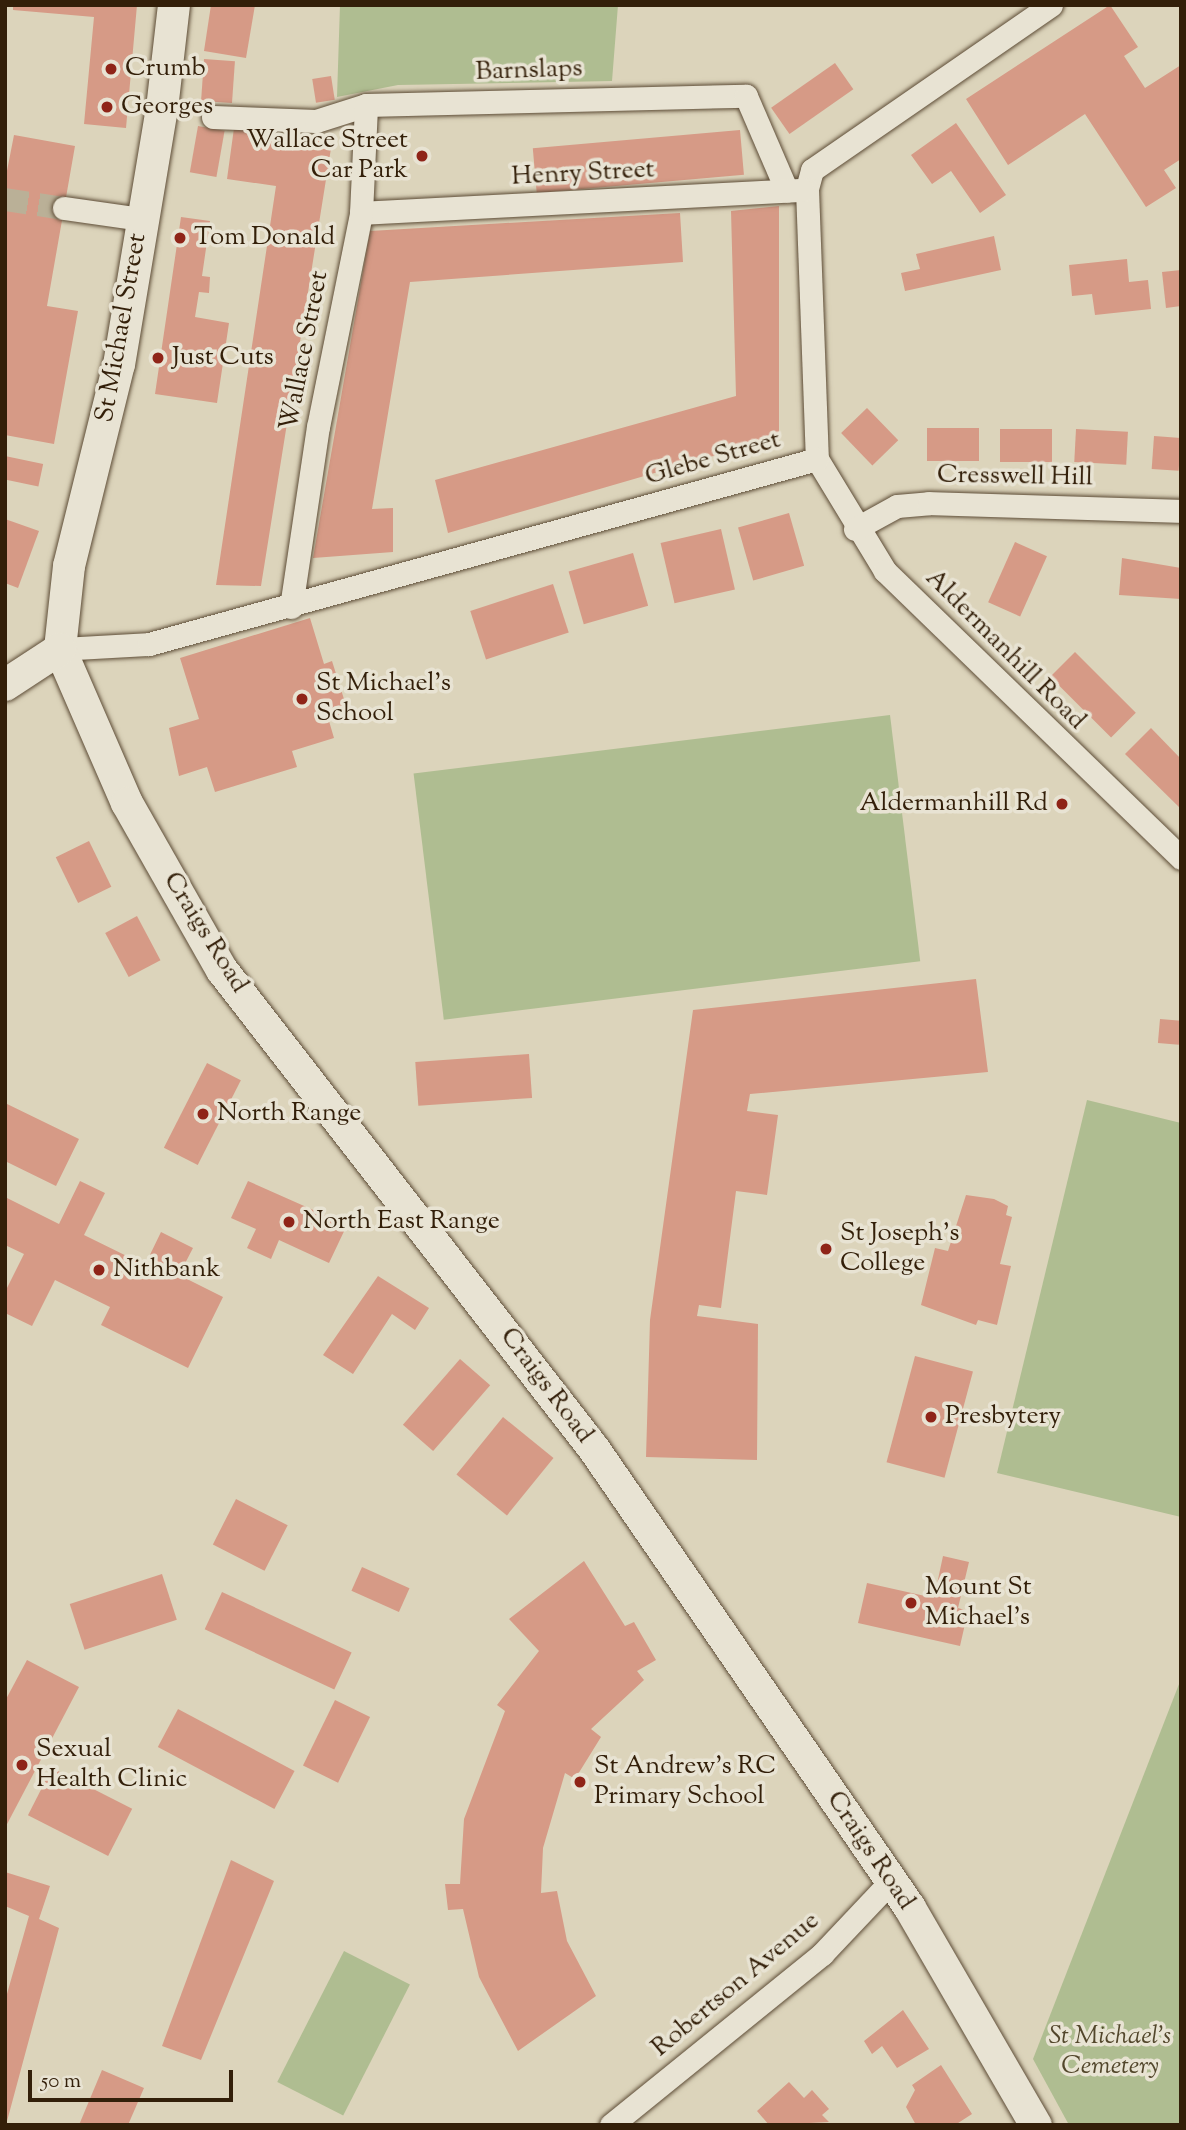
<!DOCTYPE html>
<html>
<head>
<meta charset="utf-8">
<style>
  body { margin:0 }
  #map { position:relative; width:1186px; height:2130px; overflow:hidden; background:#dcd4bb; font-family:"Sorts Mill Goudy",serif }
  div>[style] { position:absolute }
  .green>* { inset:0; background:#afbd91; transform-origin:0 0 }
  .building>* { inset:0; background:#d69a86; transform-origin:0 0 }
  .street-tunnel>* { height:23px; margin-top:-11.5px; transform-origin:0; background:repeating-linear-gradient(90deg,#bab097 0 23px,transparent 0 34px) }
  .roads { filter:drop-shadow(0 0 2px #5d4c36) drop-shadow(0 0 2px #5d4c36) }
  .street>* { height:23px; margin:-11.5px; padding:0 11.5px; transform-origin:11.5px; border-radius:11.5px; background:#e8e3d3 }
  .secondary>* { height:32px; margin:-16px; padding:0 16px; transform-origin:16px; border-radius:16px; background:#e8e3d3 }
  .dots>* { width:19px; height:19px; translate:-50% -50%; box-sizing:border-box; border:4px solid #e8e3d3; border-radius:50% }
  span { translate:-50% -50%; white-space:nowrap; text-align:center; line-height:1.15; -webkit-text-stroke:7px #e8e3d3; paint-order:stroke }
  .poi-label { font-size:26px; color:#331f09 }
  .left { translate:0 -50%; text-align:left }
  .right { translate:-100% -50%; text-align:right }
  .street-label { font-size:26px; color:#331f09 }
  .park-label { font-size:26px; color:#52462b; font-style:italic }
  .frame { position:absolute; inset:0; border:7px solid #331f09; pointer-events:none }
  .scale { position:absolute; left:28px; top:2070px; width:205px; height:32px; box-sizing:border-box; border:4px solid #331f09; border-top:0; padding-left:9px; font-size:21px; line-height:24px; white-space:nowrap; color:#331f09; -webkit-text-stroke:5px #e8e3d3; paint-order:stroke }
</style>
</head>
<body>
<div id="map">
  <div class="green">
    <i style="clip-path:polygon(340px 5px,618px 5px,612px 81px,398px 85px,337px 97px)"></i>
    <i style="left:890px;top:715px;width:248px;height:480px;rotate:83deg"></i>
    <i style="clip-path:polygon(1087px 1100px,1181px 1123px,1181px 1517px,997px 1473px)"></i>
    <i style="clip-path:polygon(1181px 1679px,1181px 2125px,1069px 2125px,1033px 2059px)"></i>
    <i style="left:344px;top:1951px;width:74px;height:147px;rotate:27deg"></i>
  </div>
  <div class="building">
    <i style="clip-path:polygon(13px 5px,137px 5px,126px 128px,84px 124px,94px 17px,13px 10px)"></i>
    <i style="clip-path:polygon(211px 5px,255px 5px,246px 58px,204px 51px)"></i>
    <i style="clip-path:polygon(1110px 5px,1138px 47px,1124px 56px,1145px 88px,1181px 65px,1181px 159px,1164px 170px,1176px 188px,1146px 207px,1085px 114px,1008px 165px,966px 99px)"></i>
    <i style="left:204px;top:59px;width:31px;height:42px;rotate:4deg"></i>
    <i style="left:835px;top:63px;width:32px;height:78px;rotate:55deg"></i>
    <i style="left:331px;top:76px;width:24px;height:19px;rotate:81deg"></i>
    <i style="clip-path:polygon(956px 123px,1006px 195px,980px 213px,951px 171px,932px 184px,911px 155px)"></i>
    <i style="left:198px;top:126px;width:27px;height:47px;rotate:10deg"></i>
    <i style="clip-path:polygon(234px 128px,332px 142px,261px 586px,216px 585px,276px 186px,227px 179px)"></i>
    <i style="left:740px;top:130px;width:45px;height:208px;rotate:85deg"></i>
    <i style="clip-path:polygon(14px 135px,75px 146px,47px 306px,78px 311px,54px 444px,5px 435px,5px 181px)"></i>
    <i style="clip-path:polygon(779px 206px,779px 437px,448px 533px,435px 480px,736px 396px,731px 211px)"></i>
    <i style="clip-path:polygon(680px 213px,683px 262px,410px 282px,372px 509px,393px 508px,393px 552px,313px 558px,370px 231px)"></i>
    <i style="clip-path:polygon(181px 217px,210px 221px,202px 276px,210px 277px,209px 293px,199px 292px,195px 317px,229px 323px,217px 403px,155px 394px)"></i>
    <i style="clip-path:polygon(994px 236px,1001px 270px,905px 291px,901px 273px,920px 269px,916px 254px)"></i>
    <i style="clip-path:polygon(1127px 259px,1129px 282px,1148px 280px,1151px 309px,1095px 315px,1092px 294px,1072px 296px,1069px 265px)"></i>
    <i style="clip-path:polygon(1181px 270px,1181px 306px,1166px 308px,1162px 272px)"></i>
    <i style="left:867px;top:408px;width:45px;height:36px;rotate:46deg"></i>
    <i style="left:927px;top:428px;width:52px;height:33px"></i>
    <i style="left:1000px;top:429px;width:52px;height:33px"></i>
    <i style="left:1076px;top:429px;width:52px;height:33px;rotate:3deg"></i>
    <i style="left:1154px;top:436px;width:27px;height:33px;rotate:4deg"></i>
    <i style="left:5px;top:456px;width:39px;height:23px;rotate:12deg"></i>
    <i style="left:789px;top:513px;width:55px;height:53px;rotate:74deg"></i>
    <i style="clip-path:polygon(5px 519px,39px 531px,18px 588px,5px 583px)"></i>
    <i style="left:721px;top:529px;width:62px;height:62px;rotate:77deg"></i>
    <i style="left:1015px;top:542px;width:35px;height:66px;rotate:24deg"></i>
    <i style="left:633px;top:553px;width:55px;height:67px;rotate:74deg"></i>
    <i style="clip-path:polygon(1122px 558px,1181px 568px,1181px 599px,1119px 595px)"></i>
    <i style="left:553px;top:584px;width:51px;height:87px;rotate:72deg"></i>
    <i style="clip-path:polygon(310px 618px,324px 664px,332px 661px,349px 715px,329px 721px,334px 738px,292px 751px,297px 767px,215px 792px,207px 767px,179px 776px,169px 728px,199px 719px,180px 658px)"></i>
    <i style="left:1075px;top:652px;width:86px;height:35px;rotate:45deg"></i>
    <i style="clip-path:polygon(1151px 728px,1181px 759px,1181px 809px,1125px 754px)"></i>
    <i style="left:89px;top:841px;width:51px;height:37px;rotate:64deg"></i>
    <i style="left:137px;top:916px;width:50px;height:36px;rotate:62deg"></i>
    <i style="clip-path:polygon(976px 979px,988px 1072px,750px 1094px,747px 1111px,778px 1115px,767px 1195px,736px 1191px,721px 1308px,699px 1305px,697px 1316px,758px 1324px,757px 1460px,646px 1457px,650px 1320px,693px 1010px)"></i>
    <i style="left:1160px;top:1019px;width:21px;height:24px;rotate:5deg"></i>
    <i style="left:529px;top:1054px;width:44px;height:114px;rotate:86deg"></i>
    <i style="left:207px;top:1063px;width:38px;height:95px;rotate:27deg"></i>
    <i style="clip-path:polygon(5px 1103px,79px 1139px,56px 1186px,7px 1162px,5px 1167px)"></i>
    <i style="clip-path:polygon(80px 1181px,105px 1193px,84px 1235px,145px 1265px,161px 1232px,193px 1248px,179px 1275px,223px 1297px,188px 1368px,101px 1325px,110px 1307px,55px 1280px,32px 1326px,5px 1313px,5px 1292px,24px 1254px,5px 1245px,5px 1197px,59px 1224px)"></i>
    <i style="clip-path:polygon(248px 1181px,347px 1225px,329px 1263px,279px 1240px,271px 1259px,247px 1248px,256px 1229px,231px 1218px)"></i>
    <i style="clip-path:polygon(966px 1195px,994px 1199px,1008px 1206px,1006px 1215px,1012px 1217px,1000px 1264px,1011px 1266px,997px 1325px,978px 1320px,976px 1325px,921px 1305px,935px 1248px,948px 1251px)"></i>
    <i style="clip-path:polygon(378px 1276px,429px 1308px,415px 1330px,392px 1314px,353px 1374px,323px 1355px)"></i>
    <i style="left:915px;top:1356px;width:60px;height:110px;rotate:15deg"></i>
    <i style="left:460px;top:1359px;width:40px;height:87px;rotate:41deg"></i>
    <i style="left:503px;top:1417px;width:65px;height:74px;rotate:39deg"></i>
    <i style="left:236px;top:1499px;width:58px;height:51px;rotate:27deg"></i>
    <i style="clip-path:polygon(943px 1556px,969px 1562px,958px 1608px,968px 1611px,960px 1646px,858px 1623px,867px 1583px,934px 1598px)"></i>
    <i style="clip-path:polygon(584px 1561px,625px 1626px,634px 1622px,656px 1660px,637px 1671px,644px 1680px,591px 1729px,601px 1737px,575px 1779px,565px 1773px,543px 1848px,541px 1893px,557px 1891px,567px 1941px,596px 1996px,518px 2051px,479px 1977px,463px 1909px,448px 1910px,445px 1884px,460px 1884px,464px 1819px,505px 1711px,497px 1705px,539px 1651px,509px 1619px)"></i>
    <i style="left:362px;top:1567px;width:52px;height:26px;rotate:24deg"></i>
    <i style="left:162px;top:1574px;width:48px;height:97px;rotate:72deg"></i>
    <i style="left:222px;top:1592px;width:143px;height:41px;rotate:25deg"></i>
    <i style="clip-path:polygon(27px 1660px,79px 1687px,5px 1828px,5px 1701px)"></i>
    <i style="left:335px;top:1700px;width:39px;height:73px;rotate:26deg"></i>
    <i style="left:178px;top:1709px;width:132px;height:43px;rotate:28deg"></i>
    <i style="left:52px;top:1768px;width:90px;height:53px;rotate:27deg"></i>
    <i style="clip-path:polygon(231px 1860px,274px 1881px,201px 2060px,162px 2046px)"></i>
    <i style="clip-path:polygon(5px 1872px,50px 1886px,39px 1919px,59px 1928px,6px 2125px,5px 2001px,29px 1916px,5px 1906px)"></i>
    <i style="clip-path:polygon(903px 2010px,929px 2049px,897px 2068px,882px 2046px,872px 2054px,864px 2041px)"></i>
    <i style="clip-path:polygon(941px 2065px,972px 2114px,955px 2125px,916px 2125px,906px 2107px,915px 2090px,912px 2085px)"></i>
    <i style="clip-path:polygon(102px 2070px,144px 2088px,128px 2125px,79px 2125px)"></i>
    <i style="clip-path:polygon(789px 2082px,804px 2098px,812px 2090px,829px 2109px,822px 2115px,829px 2122px,769px 2125px,757px 2111px)"></i>
  </div>
  <div class="street-tunnel">
    <i style="left:5px;top:199px;width:60px;rotate:8.7deg"></i>
  </div>
  <div class="roads">
    <div class="street">
      <i style="left:1051px;top:5px;width:290px;rotate:145.4deg"></i>
      <i style="left:812px;top:170px;width:20px;rotate:105deg"></i>
      <i style="left:807px;top:189px;width:270px;rotate:87.9deg"></i>
      <i style="left:817px;top:459px;width:131px;rotate:58.7deg"></i>
      <i style="left:885px;top:571px;width:412px;rotate:44.1deg"></i>
      <i style="left:213px;top:117px;width:103px;rotate:2.2deg"></i>
      <i style="left:316px;top:121px;width:52px;rotate:-17.7deg"></i>
      <i style="left:366px;top:105px;width:380px;rotate:-1.4deg"></i>
      <i style="left:746px;top:96px;width:103px;rotate:66.7deg"></i>
      <i style="left:64px;top:208px;width:78px;rotate:8.1deg"></i>
      <i style="left:361px;top:213px;width:442px;rotate:-3deg"></i>
      <i style="left:855px;top:529px;width:48px;rotate:-28.7deg"></i>
      <i style="left:897px;top:506px;width:32px;rotate:-5deg"></i>
      <i style="left:929px;top:503px;width:252px;rotate:1.8deg"></i>
      <i style="left:291px;top:607px;width:182px;rotate:-81.5deg"></i>
      <i style="left:318px;top:427px;width:218px;rotate:-78.6deg"></i>
      <i style="left:361px;top:213px;width:108px;rotate:-87.3deg"></i>
      <i style="left:60px;top:649px;width:89px;rotate:-3.2deg"></i>
      <i style="left:149px;top:644px;width:693px;rotate:-15.48deg"></i>
      <i style="left:611px;top:2125px;width:272px;rotate:-39deg"></i>
      <i style="left:822px;top:1954px;width:100px;rotate:-46.6deg"></i>
    </div>
    <div class="secondary">
      <i style="left:174px;top:5px;width:104px;rotate:96.6deg"></i>
      <i style="left:162px;top:108px;width:260px;rotate:99.5deg"></i>
      <i style="left:119px;top:364px;width:208px;rotate:103.9deg"></i>
      <i style="left:69px;top:566px;width:83px;rotate:96.2deg"></i>
      <i style="left:60px;top:649px;width:168px;rotate:66.5deg"></i>
      <i style="left:127px;top:803px;width:192px;rotate:60.4deg"></i>
      <i style="left:222px;top:970px;width:606px;rotate:52.17deg"></i>
      <i style="left:594px;top:1449px;width:557px;rotate:55.45deg"></i>
      <i style="left:910px;top:1908px;width:251px;rotate:59.9deg"></i>
      <i style="left:5px;top:685px;width:66px;rotate:-33.2deg"></i>
    </div>
  </div>
  <div class="dots">
    <i style="left:111px;top:69px;background:#8f2418"></i>
    <i style="left:107px;top:107px;background:#8f2418"></i>
    <i style="left:422px;top:156px;background:#8f2418"></i>
    <i style="left:180px;top:238px;background:#8f2418"></i>
    <i style="left:158px;top:358px;background:#8f2418"></i>
    <i style="left:302px;top:699px;background:#8f2418"></i>
    <i style="left:1062px;top:804px;background:#8f2418"></i>
    <i style="left:203px;top:1114px;background:#8f2418"></i>
    <i style="left:289px;top:1222px;background:#8f2418"></i>
    <i style="left:826px;top:1249px;background:#8f2418"></i>
    <i style="left:99px;top:1270px;background:#8f2418"></i>
    <i style="left:931px;top:1417px;background:#8f2418"></i>
    <i style="left:911px;top:1603px;background:#8f2418"></i>
    <i style="left:22px;top:1765px;background:#8f2418"></i>
    <i style="left:580px;top:1782px;background:#8f2418"></i>
  </div>
  <div class="poi-label">
    <span class="left" style="left:125px;top:69px">Crumb</span>
    <span class="left" style="left:121px;top:107px">Georges</span>
    <span class="right" style="left:408px;top:156px">Wallace Street<br>Car Park</span>
    <span class="left" style="left:194px;top:238px">Tom Donald</span>
    <span class="left" style="left:172px;top:358px">Just Cuts</span>
    <span class="left" style="left:316px;top:699px">St Michael's<br>School</span>
    <span class="right" style="left:1048px;top:804px">Aldermanhill Rd</span>
    <span class="left" style="left:217px;top:1114px">North Range</span>
    <span class="left" style="left:303px;top:1222px">North East Range</span>
    <span class="left" style="left:840px;top:1249px">St Joseph's<br>College</span>
    <span class="left" style="left:113px;top:1270px">Nithbank</span>
    <span class="left" style="left:945px;top:1417px">Presbytery</span>
    <span class="left" style="left:925px;top:1603px">Mount St<br>Michael's</span>
    <span class="left" style="left:36px;top:1765px">Sexual<br>Health Clinic</span>
    <span class="left" style="left:594px;top:1782px">St Andrew's RC<br>Primary School</span>
  </div>
  <div class="street-label">
    <span style="left:529px;top:71px;rotate:-2deg">Barnslaps</span>
    <span style="left:583px;top:174px;rotate:-3deg">Henry Street</span>
    <span style="left:122px;top:328px;rotate:-80deg">St Michael Street</span>
    <span style="left:305px;top:351px;rotate:-79deg">Wallace Street</span>
    <span style="left:713px;top:459px;rotate:-16deg">Glebe Street</span>
    <span style="left:1015px;top:477px;rotate:1deg">Cresswell Hill</span>
    <span style="left:1005px;top:650px;rotate:45deg">Aldermanhill Road</span>
    <span style="left:205px;top:933px;rotate:58deg">Craigs Road</span>
    <span style="left:546px;top:1386px;rotate:53deg">Craigs Road</span>
    <span style="left:870px;top:1851px;rotate:56deg">Craigs Road</span>
    <span style="left:736px;top:1985px;rotate:-40deg">Robertson Avenue</span>
  </div>
  <div class="park-label">
    <span style="left:1110px;top:2052px">St Michael's<br>Cemetery</span>
  </div>
  <div class="frame"></div>
  <div class="scale">50 m</div>
</div>
</body>
</html>
